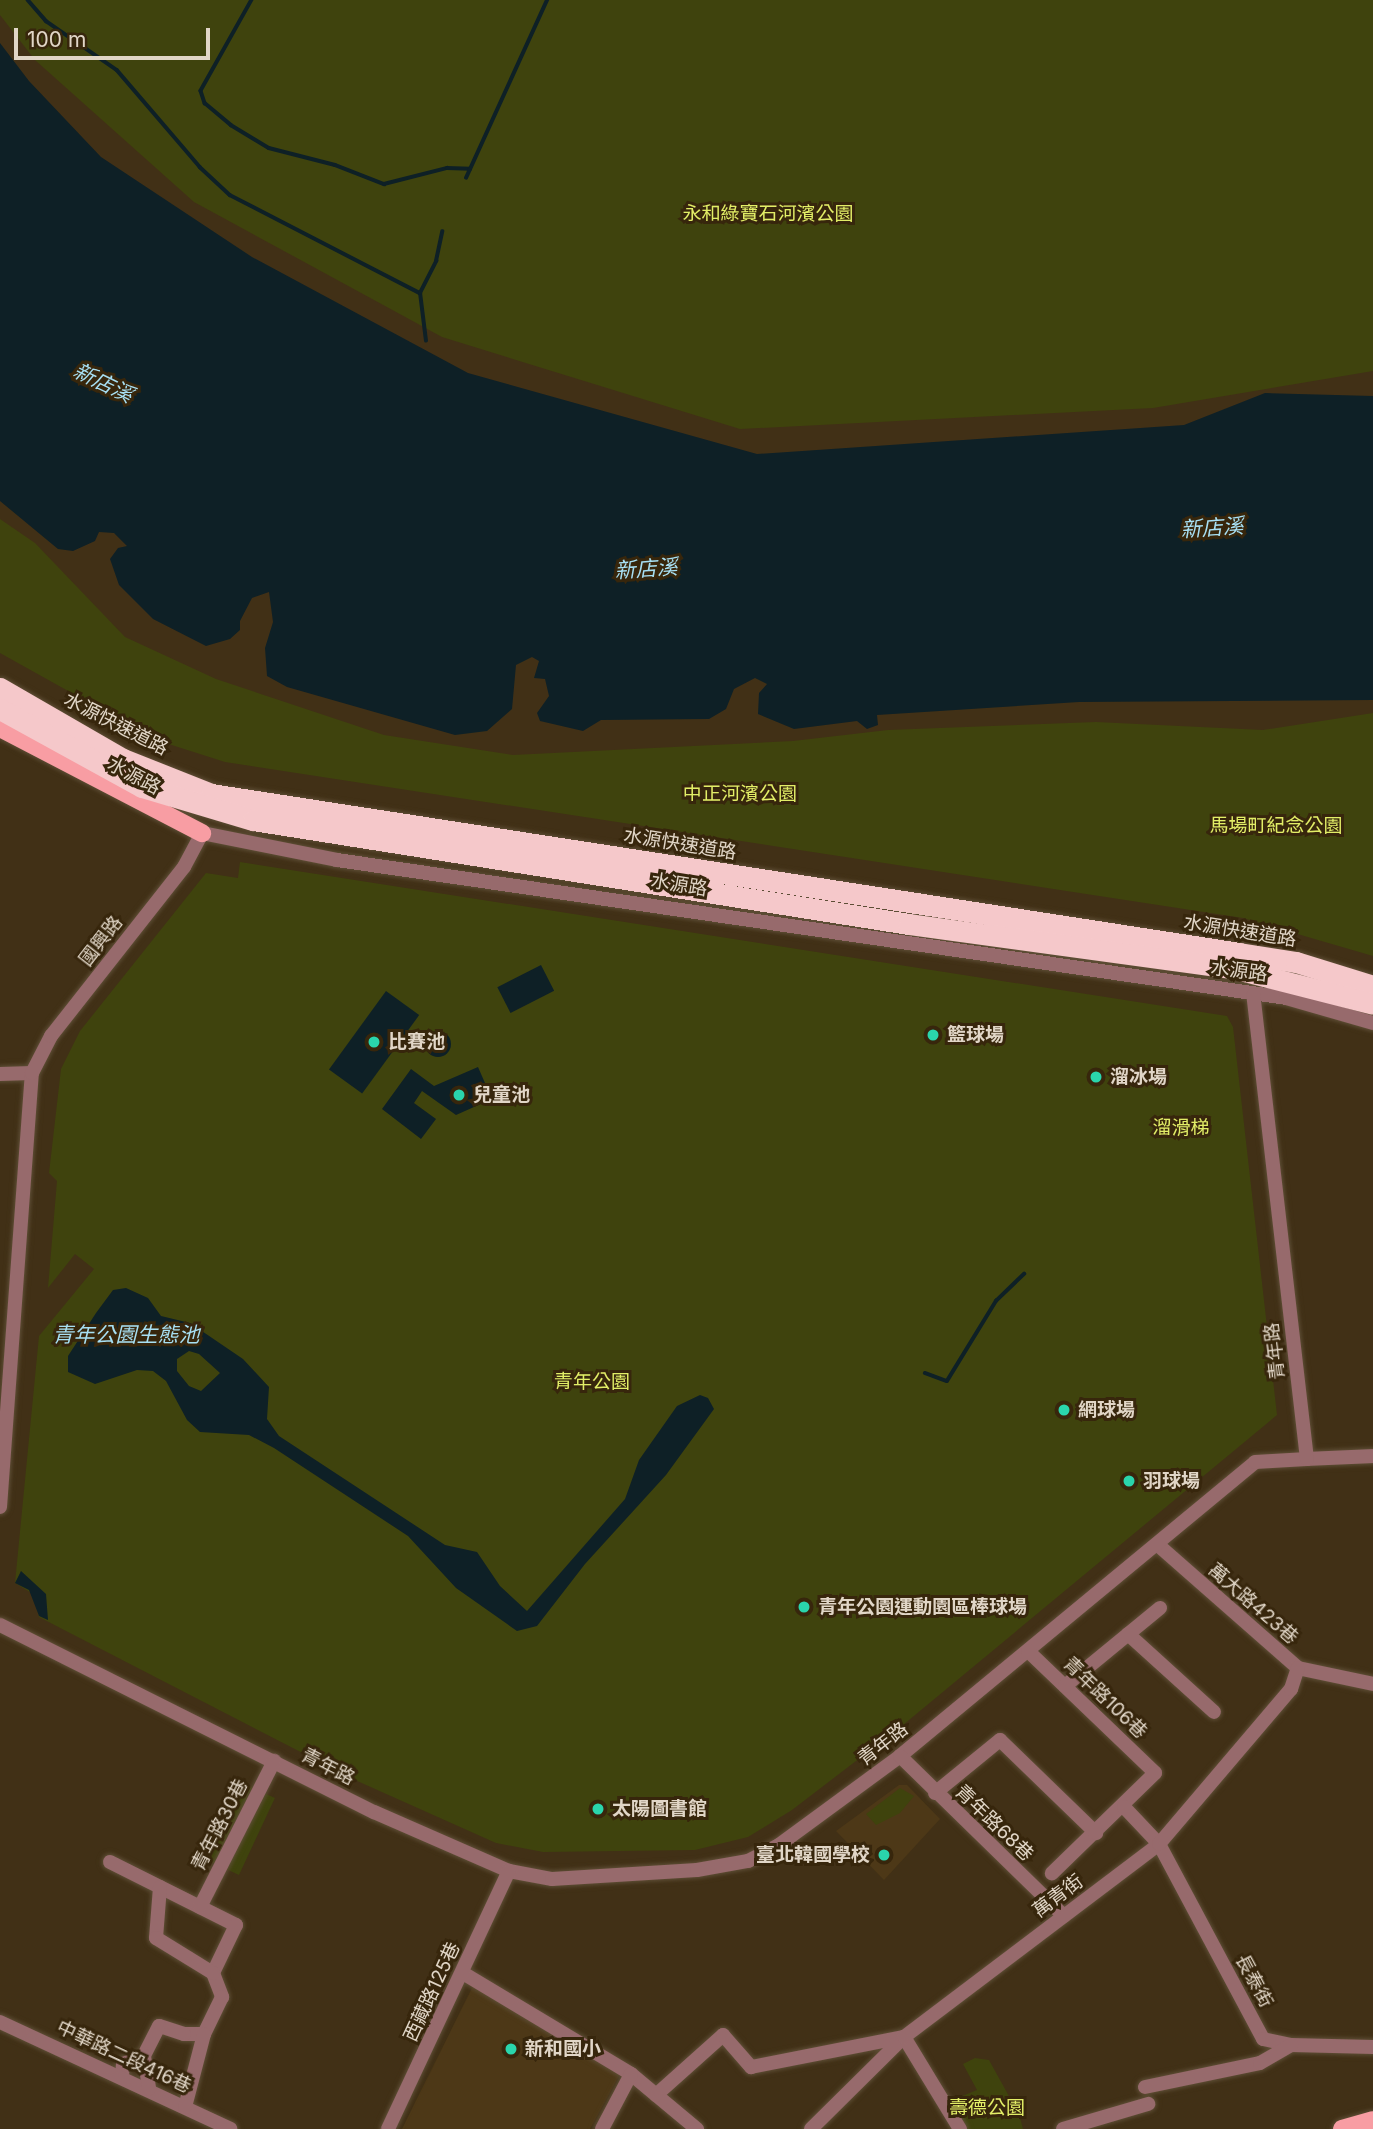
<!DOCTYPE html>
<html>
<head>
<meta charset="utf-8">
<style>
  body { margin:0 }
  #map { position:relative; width:1373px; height:2129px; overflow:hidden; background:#413016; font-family:Inter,"Noto Sans TC",sans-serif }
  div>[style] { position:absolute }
  .built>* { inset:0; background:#4d3817 }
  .green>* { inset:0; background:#3f430d; transform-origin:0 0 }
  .water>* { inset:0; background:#0e2026; transform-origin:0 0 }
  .round { border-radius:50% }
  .stream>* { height:3.5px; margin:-1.75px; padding:0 1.75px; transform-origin:1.75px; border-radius:1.75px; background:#0e2026 }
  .roads { filter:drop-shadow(0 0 2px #5e4e36) drop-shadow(0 0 2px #5e4e36) }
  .minor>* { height:14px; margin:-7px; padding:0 7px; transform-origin:7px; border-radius:7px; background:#976a6c }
  .major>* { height:18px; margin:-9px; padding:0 9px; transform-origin:9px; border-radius:9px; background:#f89da3 }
  .highway>* { height:21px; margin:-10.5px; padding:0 10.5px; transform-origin:10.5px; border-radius:10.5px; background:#f5c8ca }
  .dots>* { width:19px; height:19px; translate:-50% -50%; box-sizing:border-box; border:4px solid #37260c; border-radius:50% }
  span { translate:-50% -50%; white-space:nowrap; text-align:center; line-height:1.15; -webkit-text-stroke:6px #37260c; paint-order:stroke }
  .park-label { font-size:19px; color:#e2ee67 }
  .street-label { font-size:19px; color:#e1d6c7 }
  .poi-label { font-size:19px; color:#e1d6c7; font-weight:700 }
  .left { translate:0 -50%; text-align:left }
  .right { translate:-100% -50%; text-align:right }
  .water-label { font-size:21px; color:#a7dff3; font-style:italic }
  .scale { position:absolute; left:14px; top:28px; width:196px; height:32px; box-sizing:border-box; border:4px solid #e1d6c7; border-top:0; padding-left:9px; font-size:21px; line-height:24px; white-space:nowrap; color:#e1d6c7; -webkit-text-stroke:5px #37260c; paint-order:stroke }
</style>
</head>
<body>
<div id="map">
  <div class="built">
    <i style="clip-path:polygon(899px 1785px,907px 1785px,940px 1819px,884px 1880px,836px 1831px)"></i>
    <i style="clip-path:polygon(475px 1982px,622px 2070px,590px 2129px,402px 2129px)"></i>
  </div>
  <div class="green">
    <i style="clip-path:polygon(0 0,1373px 0,1373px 371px,1153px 408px,740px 429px,442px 337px,194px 202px,35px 60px,0 15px)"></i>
    <i style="clip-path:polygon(0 519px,35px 543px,125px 637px,216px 679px,384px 735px,513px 755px,793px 741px,888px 730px,1096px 722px,1263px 730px,1373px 713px,1373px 956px,1243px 918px,225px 762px,156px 740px,0 653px)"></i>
    <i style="clip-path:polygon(240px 862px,1227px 1016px,1233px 1027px,1277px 1415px,903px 1725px,792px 1810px,748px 1837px,695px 1850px,543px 1852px,496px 1843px,355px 1780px,39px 1617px,33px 1594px,15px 1583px,39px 1336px,94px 1269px,75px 1254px,48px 1288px,57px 1181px,49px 1173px,61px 1069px,80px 1031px,206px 873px,238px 878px)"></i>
    <i style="left:245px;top:1784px;width:33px;height:85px;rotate:25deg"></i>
    <i style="clip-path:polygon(900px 1788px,914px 1796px,900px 1813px,876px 1825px,866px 1814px)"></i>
    <i style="clip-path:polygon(975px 2058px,989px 2060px,1010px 2098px,1014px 2096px,1023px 2129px,966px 2129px,950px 2101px,977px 2090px,963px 2064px)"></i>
  </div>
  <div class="water">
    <i style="clip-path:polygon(0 43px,29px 81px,101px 157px,252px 257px,468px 373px,757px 454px,1184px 425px,1265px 393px,1373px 396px,1373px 700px,1079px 702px,877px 715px,878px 725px,867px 729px,857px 721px,794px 729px,758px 714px,759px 693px,767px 684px,755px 678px,734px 689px,726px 709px,709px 719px,601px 720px,583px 731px,540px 721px,537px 713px,549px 696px,545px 679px,534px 678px,539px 661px,532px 657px,516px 665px,512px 709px,487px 731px,455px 735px,287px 687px,267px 676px,265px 648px,273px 622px,269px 592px,252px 598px,240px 621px,240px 630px,230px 639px,206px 646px,153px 619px,119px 585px,110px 559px,118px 548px,127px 546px,114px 533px,99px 532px,95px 541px,73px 551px,58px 549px,0 501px)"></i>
    <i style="left:541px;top:965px;width:29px;height:49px;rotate:63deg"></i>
    <i style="left:386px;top:991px;width:41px;height:97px;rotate:36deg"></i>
    <i class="round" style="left:425px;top:1031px;width:26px;height:26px"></i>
    <i style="clip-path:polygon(478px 1067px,492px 1099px,456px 1115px,422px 1091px,414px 1103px,436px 1119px,421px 1139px,382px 1109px,411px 1069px,434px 1086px)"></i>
    <i style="clip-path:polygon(evenodd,126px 1288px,148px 1298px,161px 1316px,190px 1323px,243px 1359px,269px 1387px,267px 1419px,279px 1436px,445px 1545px,477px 1552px,500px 1586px,527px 1611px,625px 1499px,639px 1460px,677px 1406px,700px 1395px,708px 1398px,714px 1409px,666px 1475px,585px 1564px,537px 1626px,517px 1631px,456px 1588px,408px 1536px,274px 1448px,249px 1435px,200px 1432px,187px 1420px,166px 1381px,153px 1371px,137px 1370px,95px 1384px,68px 1372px,68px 1356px,96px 1313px,113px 1290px,126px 1288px,189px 1351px,199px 1354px,220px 1373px,201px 1391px,189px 1386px,177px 1371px,177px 1359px,189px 1351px)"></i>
    <i style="clip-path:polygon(21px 1571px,46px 1594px,48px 1620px,39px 1616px,29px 1590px,15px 1583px)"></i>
  </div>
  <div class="stream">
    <i style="left:28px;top:0;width:28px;rotate:49deg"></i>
    <i style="left:46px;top:21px;width:86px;rotate:34.6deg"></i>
    <i style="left:117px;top:70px;width:128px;rotate:49.4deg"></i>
    <i style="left:200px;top:167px;width:41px;rotate:43deg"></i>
    <i style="left:230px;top:195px;width:214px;rotate:27.3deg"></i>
    <i style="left:252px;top:0;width:104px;rotate:119.3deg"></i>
    <i style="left:201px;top:91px;width:13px;rotate:72deg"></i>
    <i style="left:205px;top:103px;width:34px;rotate:40deg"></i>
    <i style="left:231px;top:125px;width:44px;rotate:31.2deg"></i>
    <i style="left:269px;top:148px;width:68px;rotate:14.4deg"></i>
    <i style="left:335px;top:165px;width:53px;rotate:21.2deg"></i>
    <i style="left:384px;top:184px;width:65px;rotate:-14.3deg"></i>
    <i style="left:447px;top:168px;width:23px;rotate:2deg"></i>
    <i style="left:466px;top:178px;width:196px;rotate:-65.5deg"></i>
    <i style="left:426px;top:341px;width:48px;rotate:-97.1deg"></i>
    <i style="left:420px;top:293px;width:36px;rotate:-63deg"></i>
    <i style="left:436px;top:261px;width:30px;rotate:-78deg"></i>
    <i style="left:925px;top:1373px;width:23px;rotate:20deg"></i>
    <i style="left:947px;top:1381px;width:94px;rotate:-58.5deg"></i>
    <i style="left:996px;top:1301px;width:39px;rotate:-44deg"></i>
  </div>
  <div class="roads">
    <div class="minor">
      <i style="left:0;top:1074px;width:32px;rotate:-2deg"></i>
      <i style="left:1307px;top:1459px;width:66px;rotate:-2.6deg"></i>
      <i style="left:0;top:1507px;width:435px;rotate:-85.8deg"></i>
      <i style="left:32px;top:1073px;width:42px;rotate:-62.8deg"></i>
      <i style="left:51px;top:1036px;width:215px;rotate:-51.8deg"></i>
      <i style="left:184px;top:867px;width:38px;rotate:-62deg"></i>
      <i style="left:202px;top:833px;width:138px;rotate:11.3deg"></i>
      <i style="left:337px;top:860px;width:959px;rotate:8.27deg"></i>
      <i style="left:1286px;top:998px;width:91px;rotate:16deg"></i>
      <i style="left:1158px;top:1545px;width:186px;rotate:41.3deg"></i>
      <i style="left:1298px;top:1668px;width:77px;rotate:12deg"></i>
      <i style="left:0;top:1625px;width:418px;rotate:26.6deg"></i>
      <i style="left:374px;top:1812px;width:147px;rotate:23.6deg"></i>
      <i style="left:509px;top:1871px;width:44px;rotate:10.5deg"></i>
      <i style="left:552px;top:1879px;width:145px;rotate:-3.6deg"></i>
      <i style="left:697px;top:1870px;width:52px;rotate:-10deg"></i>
      <i style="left:748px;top:1861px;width:35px;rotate:-27deg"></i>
      <i style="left:779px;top:1845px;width:150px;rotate:-36.3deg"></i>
      <i style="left:900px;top:1756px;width:461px;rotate:-39.6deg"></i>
      <i style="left:1255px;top:1462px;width:52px;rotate:-3.3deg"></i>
      <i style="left:1307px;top:1459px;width:467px;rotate:-96.6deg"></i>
      <i style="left:1128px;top:1634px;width:116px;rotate:42.2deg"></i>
      <i style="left:1028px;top:1651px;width:176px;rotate:43.8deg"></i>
      <i style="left:1155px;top:1773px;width:144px;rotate:135.8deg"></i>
      <i style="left:1065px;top:1686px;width:123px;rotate:-39.4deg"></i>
      <i style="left:900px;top:1756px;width:229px;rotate:44.3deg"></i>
      <i style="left:935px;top:1793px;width:84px;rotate:-39.2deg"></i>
      <i style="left:1000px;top:1740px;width:134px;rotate:44.1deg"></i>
      <i style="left:1124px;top:1807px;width:51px;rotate:46.6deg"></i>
      <i style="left:1159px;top:1844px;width:221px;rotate:61.9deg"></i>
      <i style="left:1263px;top:2039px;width:29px;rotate:12deg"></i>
      <i style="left:1291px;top:2045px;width:82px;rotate:1.4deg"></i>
      <i style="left:110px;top:1862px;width:141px;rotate:26.6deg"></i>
      <i style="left:236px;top:1925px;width:53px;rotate:115.6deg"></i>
      <i style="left:213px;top:1973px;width:26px;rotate:69deg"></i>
      <i style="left:222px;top:1997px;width:41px;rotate:115.9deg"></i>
      <i style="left:204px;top:2034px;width:20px;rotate:180deg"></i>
      <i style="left:184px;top:2034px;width:26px;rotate:-162deg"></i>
      <i style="left:159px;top:2026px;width:34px;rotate:117deg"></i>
      <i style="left:144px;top:2056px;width:22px;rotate:159deg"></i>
      <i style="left:123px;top:2064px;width:12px;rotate:95deg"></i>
      <i style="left:160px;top:1887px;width:51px;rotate:94.5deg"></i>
      <i style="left:156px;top:1938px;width:67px;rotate:31.6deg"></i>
      <i style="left:200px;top:1907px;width:164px;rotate:-63.1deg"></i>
      <i style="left:463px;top:1973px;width:196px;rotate:31deg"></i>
      <i style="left:631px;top:2074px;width:86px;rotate:39.8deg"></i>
      <i style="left:0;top:2022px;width:254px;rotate:24.9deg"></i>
      <i style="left:144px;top:2056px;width:33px;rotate:81deg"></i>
      <i style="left:1145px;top:2087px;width:117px;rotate:-11.8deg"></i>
      <i style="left:1260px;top:2063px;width:36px;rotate:-30deg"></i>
      <i style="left:656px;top:2095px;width:90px;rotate:-41.8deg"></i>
      <i style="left:723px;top:2035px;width:43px;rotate:48.8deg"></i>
      <i style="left:751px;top:2067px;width:156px;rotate:-11.1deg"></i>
      <i style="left:904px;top:2037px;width:108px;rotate:58.7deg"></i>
      <i style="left:185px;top:2107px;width:75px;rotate:-75.4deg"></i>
      <i style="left:388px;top:2129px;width:285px;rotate:-64.9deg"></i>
      <i style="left:602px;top:2129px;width:62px;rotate:-62.2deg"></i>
      <i style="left:811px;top:2129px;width:131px;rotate:-44.7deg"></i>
      <i style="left:904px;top:2037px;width:320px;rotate:-37.1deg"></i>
      <i style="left:1159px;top:1844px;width:204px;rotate:-49.6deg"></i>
      <i style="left:1291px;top:1689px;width:22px;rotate:-72deg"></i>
      <i style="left:1063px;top:2129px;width:89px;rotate:-16.4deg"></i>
    </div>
    <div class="major">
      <i style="left:0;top:728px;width:228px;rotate:27.5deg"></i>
      <i style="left:1342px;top:2129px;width:32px;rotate:-16deg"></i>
    </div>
    <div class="highway">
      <i style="left:0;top:688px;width:142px;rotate:30deg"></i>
      <i style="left:123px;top:759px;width:95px;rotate:21.7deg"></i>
      <i style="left:211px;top:794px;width:1040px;rotate:8.79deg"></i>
      <i style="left:1239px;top:953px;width:58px;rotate:9deg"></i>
      <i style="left:1296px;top:962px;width:81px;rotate:17.3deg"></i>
      <i style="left:0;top:709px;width:162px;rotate:28.8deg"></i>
      <i style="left:142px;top:787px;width:116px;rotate:16.6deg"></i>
      <i style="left:253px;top:820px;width:664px;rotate:9.01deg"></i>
      <i style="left:909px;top:924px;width:330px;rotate:7.8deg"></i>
      <i style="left:1236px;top:969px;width:141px;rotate:14.3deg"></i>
    </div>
  </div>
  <div class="dots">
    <i style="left:933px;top:1035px;background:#2ad5ac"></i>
    <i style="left:374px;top:1042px;background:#2ad5ac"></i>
    <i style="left:1096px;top:1077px;background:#2ad5ac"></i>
    <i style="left:459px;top:1095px;background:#2ad5ac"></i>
    <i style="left:1064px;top:1410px;background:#2ad5ac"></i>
    <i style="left:1129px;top:1481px;background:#2ad5ac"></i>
    <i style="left:804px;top:1607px;background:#2ad5ac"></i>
    <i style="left:598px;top:1809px;background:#2ad5ac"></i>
    <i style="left:884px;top:1855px;background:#2ad5ac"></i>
    <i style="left:511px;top:2049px;background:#2ad5ac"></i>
  </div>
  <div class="park-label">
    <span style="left:768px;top:214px">永和綠寶石河濱公園</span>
    <span style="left:740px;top:794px">中正河濱公園</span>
    <span style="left:1276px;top:826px">馬場町紀念公園</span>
    <span style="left:1181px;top:1128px">溜滑梯</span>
    <span style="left:592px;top:1382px">青年公園</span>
    <span style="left:987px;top:2108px">壽德公園</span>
  </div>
  <div class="street-label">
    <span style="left:116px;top:724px;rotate:27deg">水源快速道路</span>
    <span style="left:134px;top:776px;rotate:28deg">水源路</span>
    <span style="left:680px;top:844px;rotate:9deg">水源快速道路</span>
    <span style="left:679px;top:885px;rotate:9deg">水源路</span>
    <span style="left:1240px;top:931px;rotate:9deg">水源快速道路</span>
    <span style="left:101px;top:941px;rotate:-52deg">國興路</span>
    <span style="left:1239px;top:971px;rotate:7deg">水源路</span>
    <span style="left:1275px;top:1351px;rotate:-97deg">青年路</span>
    <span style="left:1253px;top:1604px;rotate:41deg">萬大路423巷</span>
    <span style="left:1105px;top:1698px;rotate:44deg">青年路106巷</span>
    <span style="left:883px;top:1744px;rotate:-38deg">青年路</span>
    <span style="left:328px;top:1767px;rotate:27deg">青年路</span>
    <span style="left:994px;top:1823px;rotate:44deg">青年路68巷</span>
    <span style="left:220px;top:1825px;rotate:-63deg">青年路30巷</span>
    <span style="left:1058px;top:1896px;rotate:-37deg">萬青街</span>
    <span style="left:1254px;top:1981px;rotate:62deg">長泰街</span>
    <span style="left:432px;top:1992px;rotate:-65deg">西藏路125巷</span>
    <span style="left:124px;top:2057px;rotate:25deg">中華路二段416巷</span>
  </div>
  <div class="poi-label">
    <span class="left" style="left:947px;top:1035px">籃球場</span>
    <span class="left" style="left:388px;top:1042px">比賽池</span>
    <span class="left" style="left:1110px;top:1077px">溜冰場</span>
    <span class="left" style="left:473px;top:1095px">兒童池</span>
    <span class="left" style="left:1078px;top:1410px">網球場</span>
    <span class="left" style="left:1143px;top:1481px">羽球場</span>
    <span class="left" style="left:818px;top:1607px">青年公園運動園區棒球場</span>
    <span class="left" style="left:612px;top:1809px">太陽圖書館</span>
    <span class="right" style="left:870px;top:1855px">臺北韓國學校</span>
    <span class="left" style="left:525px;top:2049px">新和國小</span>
  </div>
  <div class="water-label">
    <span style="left:103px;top:383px;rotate:26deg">新店溪</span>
    <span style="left:1212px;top:528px;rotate:-4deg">新店溪</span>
    <span style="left:646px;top:569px;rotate:-4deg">新店溪</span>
    <span style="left:126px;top:1335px">青年公園生態池</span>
  </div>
  <div class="scale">100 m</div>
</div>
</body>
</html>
